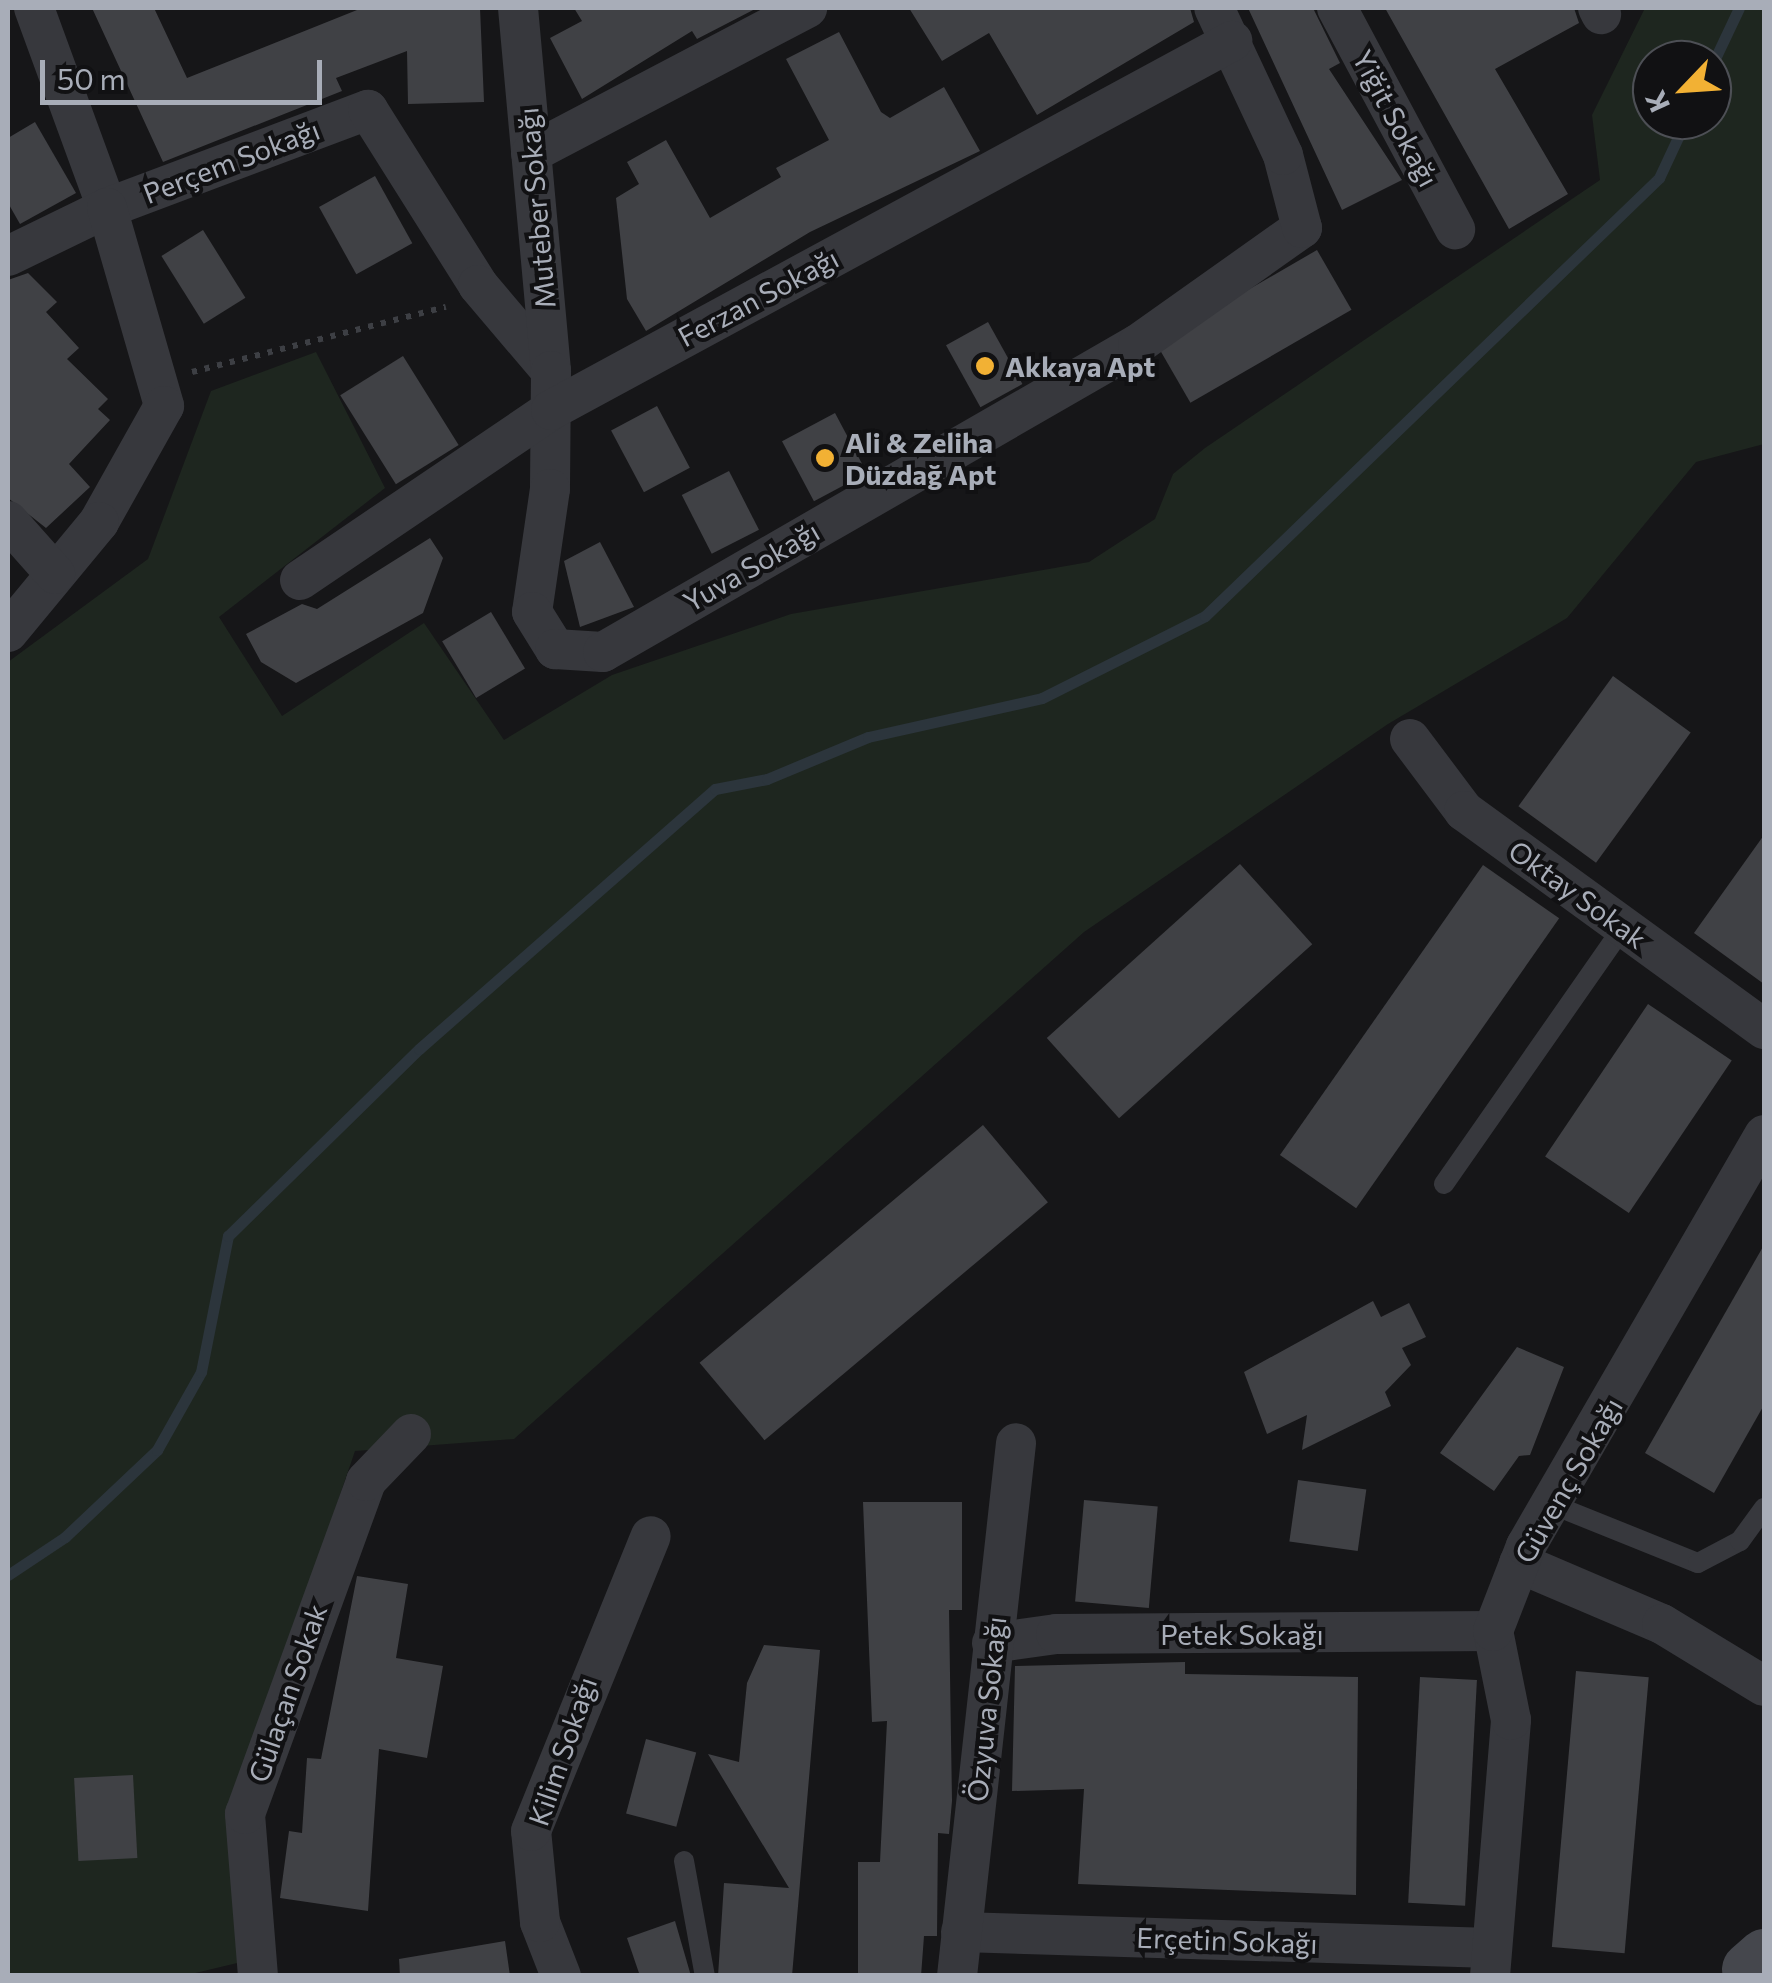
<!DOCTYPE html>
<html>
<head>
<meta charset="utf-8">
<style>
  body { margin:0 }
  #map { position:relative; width:1772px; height:1983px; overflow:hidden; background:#161618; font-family:Commissioner,sans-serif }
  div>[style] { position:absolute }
  .green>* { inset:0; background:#1e261f }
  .stream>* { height:11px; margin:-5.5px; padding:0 5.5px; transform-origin:5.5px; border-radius:5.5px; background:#2c353c }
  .building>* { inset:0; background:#404145; transform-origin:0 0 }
  .path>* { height:6px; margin-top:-3px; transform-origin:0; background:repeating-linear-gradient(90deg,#3d3f44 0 5px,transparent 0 13px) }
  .service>* { height:20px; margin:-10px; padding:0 10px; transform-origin:10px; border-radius:10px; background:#37383d }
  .minor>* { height:40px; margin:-20px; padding:0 20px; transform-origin:20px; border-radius:20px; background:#37383d }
  .secondary>* { height:55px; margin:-27.5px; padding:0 27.5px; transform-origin:27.5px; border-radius:27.5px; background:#45474d }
  .dots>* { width:28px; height:28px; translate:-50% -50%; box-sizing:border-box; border:5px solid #111113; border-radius:50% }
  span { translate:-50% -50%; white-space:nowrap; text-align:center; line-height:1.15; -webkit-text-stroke:8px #111113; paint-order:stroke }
  .street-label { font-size:28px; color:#a8adb8 }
  .poi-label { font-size:28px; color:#a8adb8; font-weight:700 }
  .left { translate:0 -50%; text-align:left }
  .frame { position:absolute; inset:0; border:10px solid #a8adb8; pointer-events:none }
  .north { position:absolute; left:1632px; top:40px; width:100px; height:100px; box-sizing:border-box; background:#111113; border:2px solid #4d4f55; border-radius:50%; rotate:245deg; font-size:28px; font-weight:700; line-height:40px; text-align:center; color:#a8adb8 }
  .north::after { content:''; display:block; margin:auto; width:35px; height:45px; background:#f2b134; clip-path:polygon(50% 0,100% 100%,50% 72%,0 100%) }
  .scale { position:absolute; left:40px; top:60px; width:282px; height:45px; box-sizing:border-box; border:5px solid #a8adb8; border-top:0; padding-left:12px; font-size:30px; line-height:35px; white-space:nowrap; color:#a8adb8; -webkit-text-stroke:8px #111113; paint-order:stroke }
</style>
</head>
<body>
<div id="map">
  <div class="green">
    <i style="clip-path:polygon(evenodd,1645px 8px,1764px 8px,1764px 444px,1696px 462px,1567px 618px,1388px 724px,1084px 932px,514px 1439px,355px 1451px,234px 1804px,254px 1959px,187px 1975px,8px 1975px,8px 662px,148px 559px,211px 391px,316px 352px,385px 488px,219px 617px,282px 716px,424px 623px,504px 740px,612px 675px,791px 614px,1089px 562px,1155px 519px,1173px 474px,1205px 448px,1600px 180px,1592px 115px,1645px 8px,1652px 60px,1712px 60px,1712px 120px,1652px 120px,1652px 60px)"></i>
  </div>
  <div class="stream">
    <i style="left:1712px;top:65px;width:63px;rotate:-64.7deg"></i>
    <i style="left:8px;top:1575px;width:69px;rotate:-33.7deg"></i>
    <i style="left:65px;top:1537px;width:127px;rotate:-43.4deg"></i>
    <i style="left:157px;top:1450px;width:90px;rotate:-60.6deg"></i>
    <i style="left:201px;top:1372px;width:139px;rotate:-78.8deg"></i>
    <i style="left:228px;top:1236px;width:267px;rotate:-44.4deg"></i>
    <i style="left:419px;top:1049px;width:394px;rotate:-41.3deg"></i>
    <i style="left:715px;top:789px;width:53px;rotate:-10.9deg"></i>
    <i style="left:767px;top:779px;width:109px;rotate:-22.6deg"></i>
    <i style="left:868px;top:737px;width:178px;rotate:-12.6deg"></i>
    <i style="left:1042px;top:698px;width:182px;rotate:-26.7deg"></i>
    <i style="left:1205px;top:616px;width:631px;rotate:-43.97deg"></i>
    <i style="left:1659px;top:178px;width:64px;rotate:-65deg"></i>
  </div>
  <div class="building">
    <i style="clip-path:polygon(92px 8px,154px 8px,187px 78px,362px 8px,480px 8px,484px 102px,408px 104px,407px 51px,336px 78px,342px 91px,163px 162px)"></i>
    <i style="clip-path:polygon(574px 8px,757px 8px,697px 39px,692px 31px,582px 99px,550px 38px,582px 21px)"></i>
    <i style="clip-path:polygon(909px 8px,1190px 8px,1194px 22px,1037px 115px,989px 33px,942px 61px)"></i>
    <i style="clip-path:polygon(1248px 8px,1313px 8px,1340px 63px,1329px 69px,1402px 180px,1342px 210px)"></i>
    <i style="clip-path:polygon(1385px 8px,1574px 8px,1579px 23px,1495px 69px,1568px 194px,1509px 229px)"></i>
    <i style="clip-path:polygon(839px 32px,881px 112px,890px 118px,944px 87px,980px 151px,810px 232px,646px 331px,627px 299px,616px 198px,639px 184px,627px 162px,666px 140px,710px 218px,781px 177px,776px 168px,829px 140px,786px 59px)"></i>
    <i style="clip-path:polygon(35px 122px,76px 193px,20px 224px,8px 203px,8px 138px)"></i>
    <i style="left:375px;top:176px;width:77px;height:64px;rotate:61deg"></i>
    <i style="left:203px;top:230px;width:80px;height:49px;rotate:58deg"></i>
    <i style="left:1317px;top:250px;width:69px;height:186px;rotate:60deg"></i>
    <i style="clip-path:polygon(28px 273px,57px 302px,46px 312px,79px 348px,67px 359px,108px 399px,98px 409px,110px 420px,69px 464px,90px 487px,46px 528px,8px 498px,8px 280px)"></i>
    <i style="left:988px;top:322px;width:71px;height:48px;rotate:61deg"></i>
    <i style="left:403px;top:356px;width:105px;height:74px;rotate:58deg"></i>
    <i style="left:657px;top:406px;width:70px;height:52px;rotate:62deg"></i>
    <i style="left:835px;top:413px;width:68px;height:60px;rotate:62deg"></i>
    <i style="left:729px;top:471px;width:66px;height:53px;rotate:63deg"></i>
    <i style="clip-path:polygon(430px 538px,443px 558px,423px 613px,296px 683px,261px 662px,246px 634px,302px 604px,317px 609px)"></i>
    <i style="clip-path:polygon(600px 542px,634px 607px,580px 627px,564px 561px)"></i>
    <i style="left:491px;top:612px;width:66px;height:57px;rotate:59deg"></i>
    <i style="left:1613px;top:676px;width:96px;height:161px;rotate:36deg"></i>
    <i style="clip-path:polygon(1764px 835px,1764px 984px,1694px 933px)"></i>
    <i style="left:1240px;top:864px;width:108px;height:260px;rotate:48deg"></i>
    <i style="left:1483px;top:865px;width:93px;height:354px;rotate:35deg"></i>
    <i style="left:1648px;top:1004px;width:101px;height:184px;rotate:34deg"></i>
    <i style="left:983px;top:1125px;width:101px;height:370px;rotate:50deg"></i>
    <i style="clip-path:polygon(1764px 1245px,1764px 1405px,1714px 1493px,1645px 1453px)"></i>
    <i style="clip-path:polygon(1373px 1301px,1381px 1317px,1409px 1303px,1426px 1337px,1402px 1348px,1411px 1365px,1385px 1392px,1391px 1406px,1302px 1450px,1307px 1415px,1267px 1434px,1244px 1372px)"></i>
    <i style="clip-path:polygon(1517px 1347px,1564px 1367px,1530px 1455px,1519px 1456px,1494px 1491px,1440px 1453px)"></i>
    <i style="left:1298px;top:1480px;width:69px;height:62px;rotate:8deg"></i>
    <i style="left:1084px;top:1500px;width:74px;height:102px;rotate:5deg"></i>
    <i style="clip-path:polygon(863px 1502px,962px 1502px,962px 1610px,949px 1610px,952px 1801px,949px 1834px,938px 1833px,937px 1936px,924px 1936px,921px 1976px,858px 1976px,858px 1862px,880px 1862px,887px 1721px,872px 1722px)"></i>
    <i style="clip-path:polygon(357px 1576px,408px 1584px,396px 1658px,443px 1666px,427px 1758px,379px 1749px,368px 1911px,280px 1898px,289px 1831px,302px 1833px,307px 1758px,321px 1759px)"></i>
    <i style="clip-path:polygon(764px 1645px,820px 1650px,792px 1976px,718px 1976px,724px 1883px,789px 1888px,708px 1754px,739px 1762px,747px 1683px)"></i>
    <i style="clip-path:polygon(1185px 1662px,1185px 1674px,1358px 1677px,1356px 1895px,1078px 1884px,1084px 1789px,1012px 1791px,1015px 1666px)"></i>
    <i style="left:1576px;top:1671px;width:73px;height:277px;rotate:5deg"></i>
    <i style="left:1420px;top:1677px;width:57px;height:226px;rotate:3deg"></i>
    <i style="left:646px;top:1739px;width:52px;height:77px;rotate:15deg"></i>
    <i style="left:133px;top:1775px;width:83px;height:59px;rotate:87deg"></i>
    <i style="clip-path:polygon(675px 1921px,691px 1976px,640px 1976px,627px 1938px)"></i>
    <i style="clip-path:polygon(505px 1941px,510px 1976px,400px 1976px,399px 1959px)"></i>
  </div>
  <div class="path">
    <i style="left:192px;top:372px;width:262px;rotate:-14.4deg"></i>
  </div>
  <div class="service">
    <i style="left:1444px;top:1184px;width:313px;rotate:-55.1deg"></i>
    <i style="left:1551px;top:1504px;width:158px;rotate:21.9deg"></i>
    <i style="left:1698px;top:1563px;width:47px;rotate:-27.6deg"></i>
    <i style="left:1740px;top:1541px;width:41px;rotate:-54deg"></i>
    <i style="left:684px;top:1861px;width:117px;rotate:79.7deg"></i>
  </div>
  <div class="minor">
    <i style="left:34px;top:8px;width:213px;rotate:69.9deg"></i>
    <i style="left:107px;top:208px;width:279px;rotate:-20.6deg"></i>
    <i style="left:368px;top:110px;width:207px;rotate:57.8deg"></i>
    <i style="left:478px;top:285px;width:113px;rotate:49.7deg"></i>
    <i style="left:518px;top:8px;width:364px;rotate:84.8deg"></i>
    <i style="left:551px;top:371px;width:118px;rotate:90.5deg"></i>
    <i style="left:550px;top:489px;width:124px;rotate:98.3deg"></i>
    <i style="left:532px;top:612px;width:44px;rotate:58.1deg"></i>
    <i style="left:555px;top:649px;width:48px;rotate:3.6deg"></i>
    <i style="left:603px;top:652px;width:617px;rotate:-29.93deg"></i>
    <i style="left:1138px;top:344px;width:201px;rotate:-35.3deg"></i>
    <i style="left:1302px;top:228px;width:75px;rotate:-104.6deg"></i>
    <i style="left:1283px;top:155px;width:162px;rotate:-115.1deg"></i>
    <i style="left:1337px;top:8px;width:251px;rotate:61.9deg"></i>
    <i style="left:1598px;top:8px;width:7px;rotate:63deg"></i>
    <i style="left:531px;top:153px;width:312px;rotate:-27.7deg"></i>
    <i style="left:8px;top:256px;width:110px;rotate:-25.9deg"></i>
    <i style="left:107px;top:208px;width:206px;rotate:73.9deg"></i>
    <i style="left:164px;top:406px;width:133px;rotate:119.3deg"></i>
    <i style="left:99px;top:522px;width:143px;rotate:129.6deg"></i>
    <i style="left:8px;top:521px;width:71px;rotate:48.4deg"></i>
    <i style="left:300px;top:580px;width:303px;rotate:-34.1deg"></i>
    <i style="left:551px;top:410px;width:775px;rotate:-28.45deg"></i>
    <i style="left:1410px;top:739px;width:90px;rotate:53.1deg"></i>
    <i style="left:1464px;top:811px;width:371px;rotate:36deg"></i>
    <i style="left:1519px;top:1563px;width:155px;rotate:23.1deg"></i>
    <i style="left:1662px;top:1624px;width:119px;rotate:31.3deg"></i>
    <i style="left:992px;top:1643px;width:65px;rotate:-8deg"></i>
    <i style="left:1056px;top:1634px;width:437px;rotate:-0.4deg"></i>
    <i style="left:961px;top:1932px;width:531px;rotate:1.73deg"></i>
    <i style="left:258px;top:1976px;width:163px;rotate:-94.6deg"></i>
    <i style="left:245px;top:1814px;width:354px;rotate:-70deg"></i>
    <i style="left:366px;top:1481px;width:65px;rotate:-46.2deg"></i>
    <i style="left:561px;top:1976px;width:58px;rotate:-111.3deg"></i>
    <i style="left:540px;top:1922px;width:91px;rotate:-95.6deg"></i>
    <i style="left:531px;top:1831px;width:318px;rotate:-67.9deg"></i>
    <i style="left:957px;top:1976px;width:536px;rotate:-83.68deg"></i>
    <i style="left:1490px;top:1976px;width:257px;rotate:-85.3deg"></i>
    <i style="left:1511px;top:1720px;width:91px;rotate:-101.4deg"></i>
    <i style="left:1493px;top:1631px;width:91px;rotate:-68.8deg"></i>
    <i style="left:1526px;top:1546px;width:475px;rotate:-59.9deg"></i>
  </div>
  <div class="secondary">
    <i style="left:1749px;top:1969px;width:20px;rotate:-41deg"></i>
  </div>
  <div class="dots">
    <i style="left:985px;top:366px;background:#f2b134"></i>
    <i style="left:825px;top:458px;background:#f2b134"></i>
  </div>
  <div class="street-label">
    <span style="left:1396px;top:118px;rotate:62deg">Yiğit Sokağı</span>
    <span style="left:231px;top:161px;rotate:-21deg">Perçem Sokağı</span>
    <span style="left:536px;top:208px;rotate:-95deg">Muteber Sokağı</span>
    <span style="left:758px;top:297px;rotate:-28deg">Ferzan Sokağı</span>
    <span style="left:751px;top:566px;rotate:-30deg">Yuva Sokağı</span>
    <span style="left:1578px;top:894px;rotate:36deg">Oktay Sokak</span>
    <span style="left:1568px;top:1480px;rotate:-60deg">Güvenç Sokağı</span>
    <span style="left:1242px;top:1634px">Petek Sokağı</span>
    <span style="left:287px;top:1693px;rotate:-71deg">Gülaçan Sokak</span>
    <span style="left:986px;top:1709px;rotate:-84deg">Özyuva Sokağı</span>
    <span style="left:562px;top:1751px;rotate:-71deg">Kilim Sokağı</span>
    <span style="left:1227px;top:1940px;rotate:2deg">Erçetin Sokağı</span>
  </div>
  <div class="poi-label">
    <span class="left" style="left:1005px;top:366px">Akkaya Apt</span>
    <span class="left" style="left:845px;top:458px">Ali &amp; Zeliha<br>Düzdağ Apt</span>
  </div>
  <div class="frame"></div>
  <div class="north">K</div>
  <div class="scale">50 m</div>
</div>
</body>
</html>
